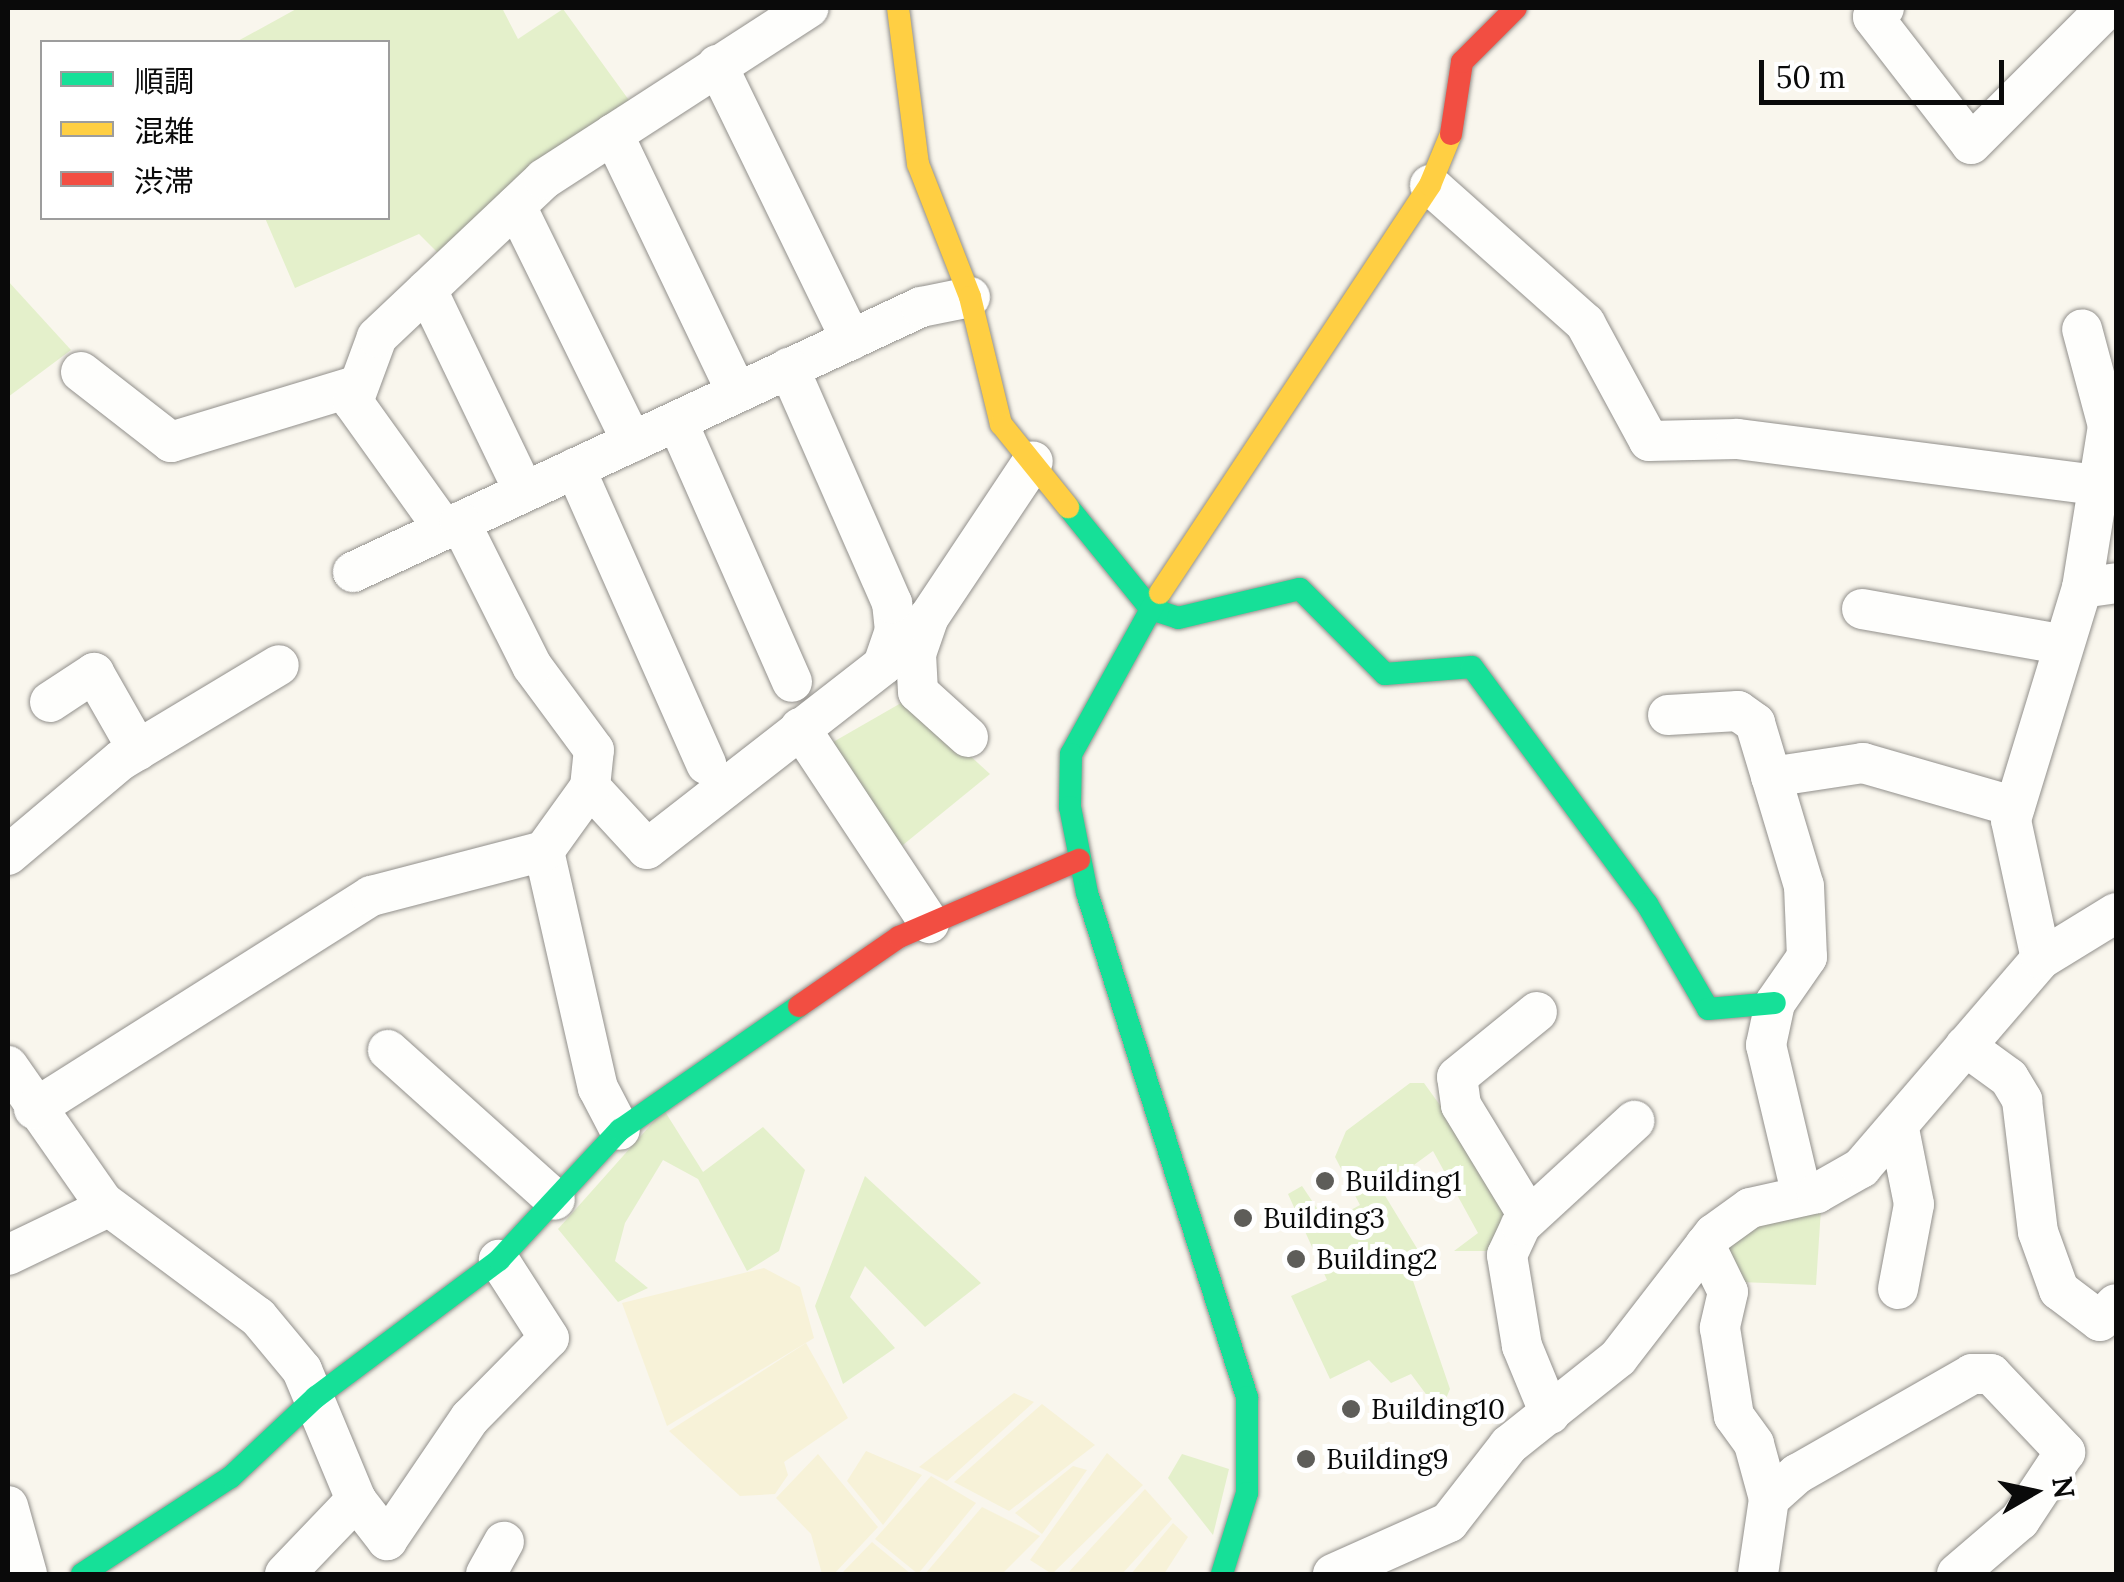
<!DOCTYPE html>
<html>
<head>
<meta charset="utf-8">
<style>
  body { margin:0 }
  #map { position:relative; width:2124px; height:1582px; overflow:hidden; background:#f9f6ed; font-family:Lora,"Noto Sans JP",serif }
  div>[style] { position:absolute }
  .farmland>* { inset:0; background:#f7f2d8 }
  .green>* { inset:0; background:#e4f0cb }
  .roads { filter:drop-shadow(0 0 2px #92908c) drop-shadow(0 0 2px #92908c) }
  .street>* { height:40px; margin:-20px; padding:0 20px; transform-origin:20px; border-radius:20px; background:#fefefc }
  .fast>* { height:22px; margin:-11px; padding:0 11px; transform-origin:11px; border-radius:11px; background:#16e098 }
  .slow>* { height:22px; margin:-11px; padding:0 11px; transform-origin:11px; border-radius:11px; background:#ffcf43 }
  .jam>* { height:22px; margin:-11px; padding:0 11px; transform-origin:11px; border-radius:11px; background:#f24e42 }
  .dots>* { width:28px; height:28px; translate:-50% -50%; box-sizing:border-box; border:5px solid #fff; border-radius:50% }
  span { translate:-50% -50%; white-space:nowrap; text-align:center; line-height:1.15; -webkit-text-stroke:10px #fff; paint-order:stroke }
  .poi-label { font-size:28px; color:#0a0a0a }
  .left { translate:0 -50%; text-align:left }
  .frame { position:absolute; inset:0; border:10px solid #0a0a0a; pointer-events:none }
  .legend { position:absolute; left:40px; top:40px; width:350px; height:180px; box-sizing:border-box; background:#fff; border:2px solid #9d9d9d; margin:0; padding:12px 18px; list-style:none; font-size:30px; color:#0a0a0a }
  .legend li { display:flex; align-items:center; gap:20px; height:50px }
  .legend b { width:50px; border:2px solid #9d9d9d }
  .north { position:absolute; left:1984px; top:1442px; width:100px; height:100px; -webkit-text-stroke:8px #fff; paint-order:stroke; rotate:81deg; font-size:28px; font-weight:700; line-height:40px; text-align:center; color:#0a0a0a }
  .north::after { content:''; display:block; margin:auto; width:35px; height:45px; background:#0a0a0a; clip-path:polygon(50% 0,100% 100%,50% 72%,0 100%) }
  .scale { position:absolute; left:1759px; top:60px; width:245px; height:45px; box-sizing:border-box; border:5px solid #0a0a0a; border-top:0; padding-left:12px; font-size:30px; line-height:35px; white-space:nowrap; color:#0a0a0a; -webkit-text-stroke:8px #fff; paint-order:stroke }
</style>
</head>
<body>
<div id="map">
  <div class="farmland">
    <i style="clip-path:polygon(764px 1268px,800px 1287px,814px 1338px,667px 1426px,622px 1303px)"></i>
    <i style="clip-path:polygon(806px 1343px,848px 1418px,784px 1462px,788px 1475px,775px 1494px,740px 1496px,669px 1431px)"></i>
    <i style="clip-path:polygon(1014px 1393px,1034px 1402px,947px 1481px,919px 1467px)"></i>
    <i style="clip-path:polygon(1042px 1404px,1095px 1445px,1009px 1511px,954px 1482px)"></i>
    <i style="clip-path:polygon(866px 1451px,922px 1475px,883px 1525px,847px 1481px)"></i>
    <i style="clip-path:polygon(1107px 1453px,1143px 1485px,1052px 1574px,1030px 1560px)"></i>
    <i style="clip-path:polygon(818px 1454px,878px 1527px,834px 1574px,822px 1574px,811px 1534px,776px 1498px)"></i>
    <i style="clip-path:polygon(1073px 1466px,1087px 1470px,1042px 1534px,1015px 1513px)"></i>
    <i style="clip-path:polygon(931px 1476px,976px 1503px,918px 1574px,875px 1539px)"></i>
    <i style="clip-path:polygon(1145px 1489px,1172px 1519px,1122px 1574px,1067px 1574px)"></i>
    <i style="clip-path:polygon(982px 1507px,1040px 1536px,1002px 1574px,925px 1574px)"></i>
    <i style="clip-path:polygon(1173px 1523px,1188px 1537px,1164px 1574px,1131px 1574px)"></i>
    <i style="clip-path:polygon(872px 1542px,911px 1574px,841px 1574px)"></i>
  </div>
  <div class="green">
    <i style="clip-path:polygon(298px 8px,502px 8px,518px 39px,563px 9px,631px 103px,439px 254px,419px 234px,295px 288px,265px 218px,388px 218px,388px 42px,236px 42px)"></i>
    <i style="clip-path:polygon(8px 281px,71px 350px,8px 397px)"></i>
    <i style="clip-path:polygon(908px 699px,990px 774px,898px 849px,821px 749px)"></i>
    <i style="clip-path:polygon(1410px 1083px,1424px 1083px,1510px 1202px,1494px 1251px,1454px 1251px,1478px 1233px,1433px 1151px,1381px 1189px,1421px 1255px,1410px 1272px,1450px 1389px,1440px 1413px,1411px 1374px,1391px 1383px,1369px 1360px,1330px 1379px,1291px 1296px,1327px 1280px,1288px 1194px,1302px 1186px,1327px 1223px,1360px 1205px,1335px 1157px,1346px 1131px)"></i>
    <i style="clip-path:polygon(664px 1110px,703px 1172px,763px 1127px,805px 1170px,779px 1251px,747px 1271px,698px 1179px,663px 1160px,625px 1223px,615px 1261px,648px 1288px,618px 1302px,558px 1229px)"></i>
    <i style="clip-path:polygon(865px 1176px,981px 1283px,925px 1327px,865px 1266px,850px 1297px,895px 1348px,843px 1384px,815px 1306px)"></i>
    <i style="clip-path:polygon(1821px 1209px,1816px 1285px,1739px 1282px,1728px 1245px,1751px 1219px)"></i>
    <i style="clip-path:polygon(1182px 1454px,1229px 1469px,1213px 1535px,1168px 1478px)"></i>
  </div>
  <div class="roads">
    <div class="street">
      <i style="left:1884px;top:8px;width:14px;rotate:141deg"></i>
      <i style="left:1873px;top:17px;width:160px;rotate:52.3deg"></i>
      <i style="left:1971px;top:144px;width:192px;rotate:-45deg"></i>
      <i style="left:717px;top:65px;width:306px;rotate:64deg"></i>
      <i style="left:613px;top:134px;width:287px;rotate:64.4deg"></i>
      <i style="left:1430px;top:185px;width:208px;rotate:41.7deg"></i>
      <i style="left:1585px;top:323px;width:134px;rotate:61.5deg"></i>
      <i style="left:1649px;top:441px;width:88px;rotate:-1.3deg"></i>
      <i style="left:1737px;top:439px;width:363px;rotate:7.3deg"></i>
      <i style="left:516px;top:206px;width:263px;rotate:63.8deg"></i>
      <i style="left:427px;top:290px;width:224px;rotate:64.3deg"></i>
      <i style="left:81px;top:372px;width:114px;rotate:37.9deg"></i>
      <i style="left:171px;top:442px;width:189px;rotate:-16.9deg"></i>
      <i style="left:677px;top:421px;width:285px;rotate:66.2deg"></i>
      <i style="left:575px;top:468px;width:324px;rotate:66.1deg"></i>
      <i style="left:444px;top:529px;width:156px;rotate:-125.6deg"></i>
      <i style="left:353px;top:402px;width:69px;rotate:-69.7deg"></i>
      <i style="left:377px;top:337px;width:230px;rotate:-43.4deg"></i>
      <i style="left:544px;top:179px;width:315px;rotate:-32.9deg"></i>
      <i style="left:353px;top:572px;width:627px;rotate:-25.01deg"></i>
      <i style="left:921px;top:307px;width:50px;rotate:-11.5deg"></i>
      <i style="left:2082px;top:588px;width:34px;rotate:-8deg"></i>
      <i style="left:1862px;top:609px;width:202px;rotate:10deg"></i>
      <i style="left:50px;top:702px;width:53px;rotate:-33.4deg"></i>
      <i style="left:94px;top:673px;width:89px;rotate:60.3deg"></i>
      <i style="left:1668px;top:715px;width:70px;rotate:-3.3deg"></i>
      <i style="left:1738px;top:711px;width:21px;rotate:35deg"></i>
      <i style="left:1755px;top:723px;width:170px;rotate:73.3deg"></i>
      <i style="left:1804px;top:886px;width:71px;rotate:87.6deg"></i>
      <i style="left:1807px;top:957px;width:56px;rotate:124.8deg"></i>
      <i style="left:1775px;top:1003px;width:43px;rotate:102.1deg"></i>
      <i style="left:1766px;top:1045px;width:155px;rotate:76.6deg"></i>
      <i style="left:800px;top:728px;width:234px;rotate:56.5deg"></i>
      <i style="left:968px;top:737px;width:67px;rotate:-138deg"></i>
      <i style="left:918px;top:692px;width:38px;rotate:-93deg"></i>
      <i style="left:916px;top:654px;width:39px;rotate:-71deg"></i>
      <i style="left:929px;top:617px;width:187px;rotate:-56.3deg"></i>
      <i style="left:1771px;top:777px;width:93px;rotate:-8.7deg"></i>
      <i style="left:1863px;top:763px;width:158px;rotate:16.1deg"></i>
      <i style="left:590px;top:787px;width:84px;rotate:47.4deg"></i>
      <i style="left:647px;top:849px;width:299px;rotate:-37.9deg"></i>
      <i style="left:883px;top:665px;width:36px;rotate:-71deg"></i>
      <i style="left:895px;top:631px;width:28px;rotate:-96deg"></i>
      <i style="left:892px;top:603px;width:257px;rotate:-113.7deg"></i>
      <i style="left:544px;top:851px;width:243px;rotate:77.2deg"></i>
      <i style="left:598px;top:1088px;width:47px;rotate:62.4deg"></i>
      <i style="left:8px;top:855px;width:148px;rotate:-40.1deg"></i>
      <i style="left:121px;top:760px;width:184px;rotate:-31deg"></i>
      <i style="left:2041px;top:959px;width:142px;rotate:-102.2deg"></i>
      <i style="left:2011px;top:820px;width:243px;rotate:-73deg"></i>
      <i style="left:2082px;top:588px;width:164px;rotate:-80.9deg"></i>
      <i style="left:2108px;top:426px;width:100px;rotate:-105deg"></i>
      <i style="left:1965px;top:1046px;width:54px;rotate:36deg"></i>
      <i style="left:2009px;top:1078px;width:26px;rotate:59deg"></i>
      <i style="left:2022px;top:1100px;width:133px;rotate:83.1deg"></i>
      <i style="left:2038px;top:1232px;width:62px;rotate:70.1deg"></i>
      <i style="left:2059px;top:1290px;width:51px;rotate:37.1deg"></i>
      <i style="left:2100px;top:1321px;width:23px;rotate:-47deg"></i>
      <i style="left:388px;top:1050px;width:224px;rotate:41.9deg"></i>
      <i style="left:8px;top:1066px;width:166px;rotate:55.1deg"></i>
      <i style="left:103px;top:1202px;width:193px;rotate:36.6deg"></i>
      <i style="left:258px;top:1317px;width:69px;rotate:50.3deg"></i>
      <i style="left:302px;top:1370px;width:141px;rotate:67.4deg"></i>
      <i style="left:356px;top:1500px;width:51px;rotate:52.2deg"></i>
      <i style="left:387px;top:1540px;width:148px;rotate:-55.8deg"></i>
      <i style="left:470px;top:1418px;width:112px;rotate:-45.4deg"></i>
      <i style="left:549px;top:1338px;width:93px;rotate:-122.7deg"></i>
      <i style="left:34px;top:1109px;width:399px;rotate:-32.3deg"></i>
      <i style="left:371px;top:896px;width:179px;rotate:-14.6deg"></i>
      <i style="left:544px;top:851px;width:79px;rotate:-54.3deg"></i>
      <i style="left:590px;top:787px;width:37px;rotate:-84deg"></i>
      <i style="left:594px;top:750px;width:104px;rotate:-126.4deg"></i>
      <i style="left:532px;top:666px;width:161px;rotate:-116.6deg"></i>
      <i style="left:1529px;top:1217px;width:131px;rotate:-121.3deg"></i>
      <i style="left:1461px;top:1105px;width:28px;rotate:-98deg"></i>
      <i style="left:1457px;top:1077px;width:103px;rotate:-39.1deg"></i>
      <i style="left:1705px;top:1245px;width:52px;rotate:63.9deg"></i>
      <i style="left:1728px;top:1292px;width:37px;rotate:103deg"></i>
      <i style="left:1720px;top:1328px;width:89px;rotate:81deg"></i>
      <i style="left:1734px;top:1416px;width:34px;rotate:54deg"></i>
      <i style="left:1754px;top:1444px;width:57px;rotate:74.7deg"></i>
      <i style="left:8px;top:1255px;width:111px;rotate:-25.6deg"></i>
      <i style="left:1898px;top:1289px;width:86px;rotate:-79.3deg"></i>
      <i style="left:1914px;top:1204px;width:76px;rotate:-101.3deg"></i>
      <i style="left:1550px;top:1414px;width:74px;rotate:-112.4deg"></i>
      <i style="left:1522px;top:1346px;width:92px;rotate:-99.4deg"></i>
      <i style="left:1507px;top:1255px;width:33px;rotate:-65deg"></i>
      <i style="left:1521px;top:1225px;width:154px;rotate:-42.6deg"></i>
      <i style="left:8px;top:1506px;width:71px;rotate:74.4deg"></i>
      <i style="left:285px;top:1574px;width:103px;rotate:-46.2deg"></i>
      <i style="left:486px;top:1574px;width:37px;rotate:-61deg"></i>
      <i style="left:1333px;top:1574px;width:127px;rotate:-24.1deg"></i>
      <i style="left:1449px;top:1522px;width:98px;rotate:-52.1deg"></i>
      <i style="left:1509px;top:1445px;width:139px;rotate:-38.6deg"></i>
      <i style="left:1618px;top:1358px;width:157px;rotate:-52.3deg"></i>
      <i style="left:1714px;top:1234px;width:44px;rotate:-35.8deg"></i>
      <i style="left:1750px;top:1208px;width:69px;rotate:-12.6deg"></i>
      <i style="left:1817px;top:1193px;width:51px;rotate:-29.6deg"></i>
      <i style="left:1861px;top:1168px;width:276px;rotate:-49.3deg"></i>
      <i style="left:2041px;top:959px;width:88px;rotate:-31.5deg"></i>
      <i style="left:1758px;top:1574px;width:76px;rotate:-81.7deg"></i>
      <i style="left:1769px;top:1499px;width:38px;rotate:-42deg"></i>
      <i style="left:1797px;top:1474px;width:202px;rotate:-29.7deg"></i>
      <i style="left:1972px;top:1374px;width:19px"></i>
      <i style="left:1991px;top:1374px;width:108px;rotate:46.5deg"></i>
      <i style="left:2065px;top:1452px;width:82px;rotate:123.5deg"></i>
      <i style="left:2020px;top:1520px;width:83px;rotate:139.4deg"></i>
    </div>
    <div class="fast">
      <i style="left:1068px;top:507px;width:132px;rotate:50.9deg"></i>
      <i style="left:1151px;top:609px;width:28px;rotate:18deg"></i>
      <i style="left:1178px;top:618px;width:125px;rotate:-13.4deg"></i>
      <i style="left:1300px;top:589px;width:120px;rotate:45deg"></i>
      <i style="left:1385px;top:674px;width:87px;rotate:-4.6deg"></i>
      <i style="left:1472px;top:667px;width:295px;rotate:53.6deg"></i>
      <i style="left:1647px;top:904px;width:121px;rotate:59.8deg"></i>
      <i style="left:1708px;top:1009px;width:67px;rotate:-5.1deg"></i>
      <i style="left:1160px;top:593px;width:184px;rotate:118.9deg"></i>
      <i style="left:1071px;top:754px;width:53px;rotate:91.1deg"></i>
      <i style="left:1070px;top:807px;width:88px;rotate:78.8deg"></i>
      <i style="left:1087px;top:893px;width:529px;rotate:72.39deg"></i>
      <i style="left:1247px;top:1397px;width:96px;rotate:90deg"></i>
      <i style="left:1247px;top:1493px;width:85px;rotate:107.2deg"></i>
      <i style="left:82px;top:1574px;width:178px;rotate:-33.1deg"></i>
      <i style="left:231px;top:1477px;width:117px;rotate:-43.3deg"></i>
      <i style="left:316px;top:1397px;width:229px;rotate:-36.8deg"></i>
      <i style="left:499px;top:1260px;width:178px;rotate:-47.1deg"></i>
      <i style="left:620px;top:1130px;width:218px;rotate:-34.7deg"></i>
    </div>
    <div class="slow">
      <i style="left:898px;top:8px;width:157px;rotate:82.7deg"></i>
      <i style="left:918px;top:164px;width:143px;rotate:68.6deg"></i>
      <i style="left:970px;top:297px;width:131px;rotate:76.3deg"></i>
      <i style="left:1001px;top:424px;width:107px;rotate:51.1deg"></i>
      <i style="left:1160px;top:593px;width:489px;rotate:-56.5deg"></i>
      <i style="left:1430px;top:185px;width:55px;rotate:-67.6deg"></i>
    </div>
    <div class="jam">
      <i style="left:1451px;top:134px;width:73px;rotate:-81.3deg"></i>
      <i style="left:1462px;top:62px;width:76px;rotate:-45deg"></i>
      <i style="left:799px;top:1006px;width:121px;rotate:-34.6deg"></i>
      <i style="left:899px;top:937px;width:196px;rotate:-23.2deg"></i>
    </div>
  </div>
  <div class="dots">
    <i style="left:1325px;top:1181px;background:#5e5d59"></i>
    <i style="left:1243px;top:1218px;background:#5e5d59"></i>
    <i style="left:1296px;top:1259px;background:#5e5d59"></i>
    <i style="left:1351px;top:1409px;background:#5e5d59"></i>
    <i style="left:1306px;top:1459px;background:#5e5d59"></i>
  </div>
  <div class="poi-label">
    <span class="left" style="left:1345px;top:1181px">Building1</span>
    <span class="left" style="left:1263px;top:1218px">Building3</span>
    <span class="left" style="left:1316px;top:1259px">Building2</span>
    <span class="left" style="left:1371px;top:1409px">Building10</span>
    <span class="left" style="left:1326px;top:1459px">Building9</span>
  </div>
  <div class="frame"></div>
  <ul class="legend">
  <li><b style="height:12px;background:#16e098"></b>順調</li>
  <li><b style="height:12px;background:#ffcf43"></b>混雑</li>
  <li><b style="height:12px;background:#f24e42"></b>渋滞</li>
  </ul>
  <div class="north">N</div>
  <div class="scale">50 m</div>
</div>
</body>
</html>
